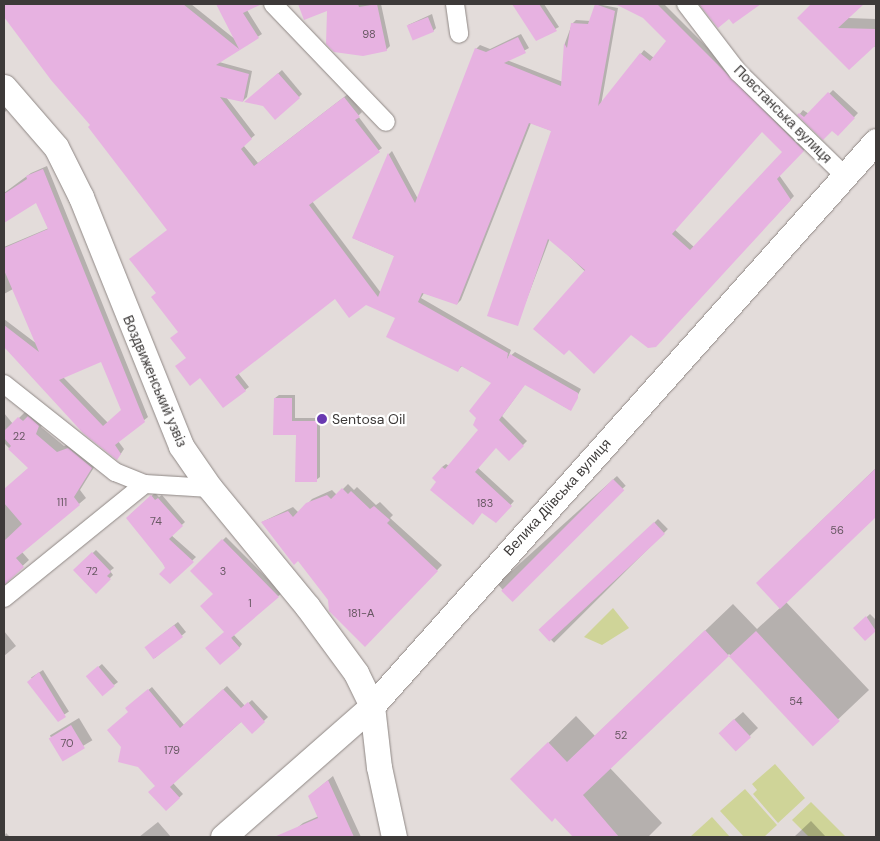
<!DOCTYPE html>
<html>
<head>
<meta charset="utf-8">
<style>
  body { margin:0 }
  #map { position:relative; width:880px; height:841px; overflow:hidden; background:#e3dcda; font-family:"DM Sans",sans-serif }
  div>[style] { position:absolute }
  .green>* { inset:0; background:#cfd498 }
  .shadow>* { inset:0; background:#0003; transform-origin:0 0 }
  .building>* { inset:0; background:#e7b2e1; transform-origin:0 0 }
  .roads { filter:drop-shadow(0 0 1px #8f8885) drop-shadow(0 0 1px #8f8885) }
  .street>* { height:18px; margin:-9px; padding:0 9px; transform-origin:9px; border-radius:9px; background:#fff }
  .secondary>* { height:25px; margin:-12.5px; padding:0 12.5px; transform-origin:12.5px; border-radius:12.5px; background:#fff }
  .dots>* { width:14px; height:14px; translate:-50% -50%; box-sizing:border-box; border:2px solid #fff; border-radius:50% }
  span { translate:-50% -50%; white-space:nowrap; text-align:center; line-height:1.15; -webkit-text-stroke:4.5px #fff; paint-order:stroke }
  .number-label { font-size:11px; color:#685863 }
  .number-label span { -webkit-text-stroke-width:0 }
  .street-label { font-size:14px; color:#3d3a39 }
  .poi-label { font-size:14px; color:#3d3a39 }
  .left { translate:0 -50%; text-align:left }
  .frame { position:absolute; inset:0; border:5px solid #3d3a39; pointer-events:none }
</style>
</head>
<body>
<div id="map">
  <div class="green">
    <i style="clip-path:polygon(613px 608px,629px 628px,602px 645px,584px 637px)"></i>
    <i style="clip-path:polygon(775px 764px,805px 798px,778px 823px,753px 794px,757px 790px,752px 784px)"></i>
    <i style="clip-path:polygon(745px 789px,777px 825px,764px 837px,744px 837px,720px 811px)"></i>
    <i style="clip-path:polygon(811px 802px,846px 837px,809px 837px,792px 820px)"></i>
    <i style="clip-path:polygon(712px 817px,730px 837px,690px 837px)"></i>
  </div>
  <div class="shadow">
    <i style="clip-path:polygon(evenodd,4px 4px,191px 4px,236px 40px,217px 4px,252px 4px,247px 10px,262px 34px,219px 62px,252px 71px,247px 97px,243px 101px,226px 97px,255px 135px,243px 145px,258px 163px,348px 94px,362px 112px,358px 116px,382px 148px,312px 201px,381px 293px,395px 256px,353px 238px,389px 154px,392px 151px,418px 199px,476px 49px,480px 45px,490px 49px,521px 34px,529px 48px,507px 60px,563px 82px,565px 43px,572px 24px,576px 20px,591px 21px,597px 4px,618px 8px,601px 105px,644px 50px,654px 58px,668px 40px,643px 17px,621px 4px,664px 4px,807px 147px,779px 175px,794px 196px,659px 342px,550px 238px,517px 325px,552px 131px,531px 123px,461px 300px,457px 304px,424px 293px,421px 298px,511px 350px,508px 358px,515px 352px,581px 389px,570px 410px,525px 384px,502px 416px,527px 441px,509px 459px,496px 446px,477px 467px,514px 501px,496px 521px,438px 482px,442px 467px,446px 464px,449px 466px,479px 430px,493px 383px,462px 366px,458px 370px,397px 318px,366px 303px,335px 298px,238px 373px,249px 387px,245px 390px,187px 358px,179px 332px,168px 229px,92px 125px,52px 79px,4px 15px,4px 4px,762px 131px,783px 152px,694px 247px,674px 229px,762px 131px)"></i>
    <i style="clip-path:polygon(300px 4px,381px 4px,390px 46px,386px 50px,328px 9px,305px 18px)"></i>
    <i style="clip-path:polygon(513px 4px,544px 4px,559px 27px,536px 39px)"></i>
    <i style="clip-path:polygon(699px 4px,759px 4px,733px 23px,729px 17px,718px 26px)"></i>
    <i style="clip-path:polygon(813px 4px,857px 4px,860px 6px,848px 18px,876px 19px,876px 47px,799px 18px)"></i>
    <i style="clip-path:polygon(432px 14px,436px 28px,433px 31px,408px 25px)"></i>
    <i style="clip-path:polygon(282px 70px,302px 94px,299px 97px,264px 105px,249px 99px)"></i>
    <i style="clip-path:polygon(833px 90px,858px 113px,838px 134px,832px 129px,823px 138px,799px 115px,803px 110px,809px 114px)"></i>
    <i style="clip-path:polygon(4px 101px,10px 107px,4px 113px)"></i>
    <i style="clip-path:polygon(evenodd,47px 166px,148px 417px,118px 441px,124px 449px,120px 455px,84px 432px,4px 346px,4px 319px,37px 344px,13px 289px,4px 294px,4px 247px,49px 228px,37px 201px,4px 221px,4px 193px,31px 173px,47px 166px,102px 360px,122px 410px,108px 423px,63px 377px,102px 360px)"></i>
    <i style="clip-path:polygon(279px 395px,295px 395px,295px 418px,320px 418px,320px 477px,316px 480px,297px 434px,275px 398px)"></i>
    <i style="clip-path:polygon(26px 411px,45px 419px,41px 427px,64px 446px,75px 442px,98px 461px,80px 490px,86px 498px,22px 552px,29px 560px,4px 583px,4px 549px,8px 545px,4px 540px,4px 490px,29px 468px,4px 443px,4px 413px,13px 424px)"></i>
    <i style="clip-path:polygon(876px 468px,876px 516px,786px 602px,869px 690px,813px 743px,729px 654px,610px 768px,662px 823px,648px 837px,575px 837px,539px 800px,539px 752px,576px 716px,595px 736px,733px 604px,757px 629px,781px 607px,757px 583px)"></i>
    <i style="left:617px;top:476px;width:13px;height:161px;rotate:48deg"></i>
    <i style="clip-path:polygon(348px 484px,354px 490px,357px 487px,376px 505px,380px 502px,393px 515px,390px 518px,442px 565px,365px 645px,299px 560px,262px 522px,293px 507px,299px 513px,312px 499px,332px 490px,337px 495px)"></i>
    <i style="clip-path:polygon(155px 493px,159px 497px,162px 495px,185px 522px,171px 535px,196px 557px,170px 582px,166px 568px,131px 514px)"></i>
    <i style="left:658px;top:519px;width:14px;height:161px;rotate:45deg"></i>
    <i style="clip-path:polygon(226px 537px,282px 593px,233px 634px,242px 644px,239px 648px,226px 632px,214px 594px,191px 571px)"></i>
    <i style="clip-path:polygon(96px 550px,114px 568px,110px 571px,113px 575px,96px 592px,75px 570px)"></i>
    <i style="clip-path:polygon(870px 614px,876px 620px,876px 630px,865px 640px,855px 628px)"></i>
    <i style="clip-path:polygon(178px 622px,186px 632px,155px 658px,150px 644px)"></i>
    <i style="clip-path:polygon(4px 631px,16px 646px,4px 656px)"></i>
    <i style="clip-path:polygon(102px 664px,118px 682px,114px 685px,91px 673px)"></i>
    <i style="left:43px;top:670px;width:49px;height:14px;rotate:58deg"></i>
    <i style="clip-path:polygon(227px 686px,245px 706px,252px 700px,268px 717px,252px 732px,242px 721px,173px 783px,183px 794px,166px 810px,129px 712px,130px 705px,152px 687px,184px 725px)"></i>
    <i style="clip-path:polygon(743px 712px,758px 728px,736px 749px,728px 725px)"></i>
    <i style="left:79px;top:718px;width:26px;height:34px;rotate:59deg"></i>
    <i style="clip-path:polygon(333px 776px,361px 837px,286px 837px,303px 823px,319px 816px,315px 791px)"></i>
    <i style="clip-path:polygon(811px 821px,826px 837px,794px 837px)"></i>
    <i style="clip-path:polygon(158px 822px,171px 837px,139px 837px)"></i>
    <i style="clip-path:polygon(6px 833px,10px 837px,4px 837px)"></i>
  </div>
  <div class="building">
    <i style="clip-path:polygon(evenodd,4px 4px,183px 4px,239px 49px,216px 4px,262px 4px,243px 13px,259px 38px,216px 65px,249px 74px,243px 102px,220px 97px,252px 139px,241px 149px,254px 166px,344px 97px,360px 117px,355px 120px,380px 152px,309px 205px,378px 297px,394px 256px,352px 238px,388px 153px,415px 203px,475px 48px,486px 52px,518px 37px,526px 53px,504px 63px,561px 86px,564px 43px,567px 48px,571px 23px,588px 24px,595px 4px,615px 11px,598px 106px,640px 53px,650px 61px,666px 41px,643px 18px,615px 4px,657px 4px,804px 151px,777px 179px,791px 200px,656px 347px,648px 348px,631px 335px,594px 374px,569px 350px,564px 355px,533px 329px,585px 270px,548px 239px,518px 326px,487px 316px,551px 131px,529px 123px,457px 305px,422px 293px,418px 302px,508px 353px,507px 359px,510px 354px,578px 393px,578px 398px,571px 411px,525px 385px,499px 420px,524px 446px,509px 461px,496px 448px,475px 472px,512px 506px,496px 523px,482px 513px,473px 525px,430px 490px,436px 482px,432px 478px,442px 467px,445px 469px,478px 430px,473px 425px,476px 418px,469px 411px,491px 383px,461px 366px,458px 372px,386px 337px,395px 318px,366px 305px,349px 318px,335px 299px,235px 377px,246px 391px,223px 408px,200px 378px,190px 386px,175px 366px,186px 358px,170px 338px,178px 332px,151px 297px,156px 293px,129px 259px,167px 230px,88px 127px,90px 125px,51px 80px,4px 17px,4px 4px,762px 132px,782px 152px,690px 250px,672px 234px,762px 132px)"></i>
    <i style="clip-path:polygon(298px 4px,358px 4px,359px 7px,377px 4px,387px 51px,363px 56px,334px 52px,326px 44px,327px 11px,304px 20px)"></i>
    <i style="clip-path:polygon(512px 4px,539px 4px,557px 31px,536px 41px)"></i>
    <i style="clip-path:polygon(699px 4px,761px 4px,733px 24px,729px 19px,718px 28px)"></i>
    <i style="clip-path:polygon(811px 4px,864px 4px,838px 28px,876px 29px,876px 45px,849px 70px,797px 18px)"></i>
    <i style="left:428px;top:17px;width:16px;height:23px;rotate:68deg"></i>
    <i style="clip-path:polygon(278px 73px,300px 98px,275px 120px,263px 106px,244px 102px)"></i>
    <i style="clip-path:polygon(828px 92px,855px 118px,838px 136px,832px 131px,823px 140px,797px 115px,799px 113px,804px 117px)"></i>
    <i style="clip-path:polygon(evenodd,43px 169px,145px 422px,115px 445px,121px 454px,117px 460px,83px 433px,4px 347px,4px 325px,39px 352px,4px 270px,4px 248px,48px 229px,36px 203px,4px 223px,4px 194px,27px 179px,26px 176px,43px 169px,101px 362px,121px 410px,103px 426px,59px 380px,101px 362px)"></i>
    <i style="clip-path:polygon(274px 398px,292px 398px,292px 421px,317px 421px,317px 482px,295px 482px,296px 435px,273px 435px)"></i>
    <i style="clip-path:polygon(28px 416px,39px 426px,36px 434px,57px 452px,68px 448px,92px 468px,74px 497px,80px 505px,16px 558px,24px 567px,4px 585px,4px 541px,22px 524px,4px 503px,4px 489px,28px 468px,8px 449px,11px 446px,4px 438px,4px 431px,18px 417px,23px 421px)"></i>
    <i style="clip-path:polygon(876px 468px,876px 517px,780px 609px,756px 583px)"></i>
    <i style="left:613px;top:479px;width:16px;height:158px;rotate:45deg"></i>
    <i style="clip-path:polygon(342px 488px,348px 494px,351px 491px,370px 509px,374px 506px,390px 520px,387px 523px,438px 571px,365px 647px,329px 611px,328px 600px,298px 561px,294px 565px,261px 522px,288px 511px,293px 517px,306px 503px,327px 495px,331px 499px)"></i>
    <i style="clip-path:polygon(151px 495px,155px 500px,158px 498px,183px 526px,169px 539px,194px 562px,170px 584px,159px 574px,165px 568px,163px 564px,126px 518px)"></i>
    <i style="left:654px;top:522px;width:16px;height:158px;rotate:47deg"></i>
    <i style="clip-path:polygon(222px 539px,279px 597px,231px 638px,240px 648px,220px 665px,205px 648px,224px 632px,200px 606px,213px 594px,190px 571px)"></i>
    <i style="clip-path:polygon(92px 552px,111px 572px,107px 576px,111px 579px,96px 594px,73px 570px)"></i>
    <i style="clip-path:polygon(866px 616px,876px 631px,865px 641px,853px 628px)"></i>
    <i style="left:174px;top:625px;width:15px;height:37px;rotate:53deg"></i>
    <i style="clip-path:polygon(705px 630px,729px 656px,583px 795px,619px 837px,573px 837px,555px 818px,552px 822px,510px 779px,548px 742px,567px 762px)"></i>
    <i style="left:756px;top:631px;width:123px;height:37px;rotate:47deg"></i>
    <i style="left:98px;top:666px;width:26px;height:16px;rotate:50deg"></i>
    <i style="clip-path:polygon(39px 672px,66px 717px,58px 722px,27px 682px)"></i>
    <i style="clip-path:polygon(148px 689px,180px 728px,223px 689px,241px 708px,248px 702px,265px 722px,252px 734px,241px 722px,170px 787px,180px 798px,166px 811px,148px 792px,155px 786px,138px 767px,118px 762px,121px 747px,107px 730px,128px 712px,125px 708px)"></i>
    <i style="left:734px;top:719px;width:25px;height:21px;rotate:47deg"></i>
    <i style="left:71px;top:725px;width:27px;height:26px;rotate:59deg"></i>
    <i style="clip-path:polygon(328px 780px,354px 837px,274px 837px,318px 818px,308px 796px)"></i>
  </div>
  <div class="roads">
    <div class="street">
      <i style="left:273px;top:4px;width:163px;rotate:46.2deg"></i>
      <i style="left:455px;top:4px;width:30px;rotate:82deg"></i>
      <i style="left:686px;top:4px;width:86px;rotate:52.6deg"></i>
      <i style="left:738px;top:72px;width:149px;rotate:44.2deg"></i>
      <i style="left:4px;top:384px;width:142px;rotate:38.4deg"></i>
      <i style="left:115px;top:472px;width:32px;rotate:22deg"></i>
      <i style="left:145px;top:484px;width:65px;rotate:3.5deg"></i>
      <i style="left:4px;top:598px;width:181px;rotate:-39deg"></i>
    </div>
    <div class="secondary">
      <i style="left:4px;top:87px;width:79px;rotate:49.1deg"></i>
      <i style="left:56px;top:147px;width:56px;rotate:63.4deg"></i>
      <i style="left:81px;top:197px;width:268px;rotate:68.1deg"></i>
      <i style="left:181px;top:446px;width:51px;rotate:55.4deg"></i>
      <i style="left:210px;top:488px;width:153px;rotate:50.6deg"></i>
      <i style="left:307px;top:606px;width:83px;rotate:53.8deg"></i>
      <i style="left:356px;top:673px;width:37px;rotate:64deg"></i>
      <i style="left:372px;top:706px;width:61px;rotate:83.5deg"></i>
      <i style="left:379px;top:767px;width:72px;rotate:77.9deg"></i>
      <i style="left:223px;top:837px;width:198px;rotate:-41.3deg"></i>
      <i style="left:372px;top:706px;width:757px;rotate:-48.27deg"></i>
    </div>
  </div>
  <div class="dots">
    <i style="left:322px;top:419px;background:#6939b1"></i>
  </div>
  <div class="number-label">
    <span style="left:369px;top:34px">98</span>
    <span style="left:19px;top:436px">22</span>
    <span style="left:62px;top:502px">111</span>
    <span style="left:485px;top:503px">183</span>
    <span style="left:156px;top:521px">74</span>
    <span style="left:837px;top:530px">56</span>
    <span style="left:92px;top:571px">72</span>
    <span style="left:223px;top:571px">3</span>
    <span style="left:250px;top:603px">1</span>
    <span style="left:361px;top:613px">181-А</span>
    <span style="left:796px;top:701px">54</span>
    <span style="left:621px;top:735px">52</span>
    <span style="left:67px;top:743px">70</span>
    <span style="left:172px;top:750px">179</span>
  </div>
  <div class="street-label">
    <span style="left:783px;top:114px;rotate:45deg">Повстанська вулиця</span>
    <span style="left:155px;top:381px;rotate:67deg">Воздвиженський узвіз</span>
    <span style="left:557px;top:497px;rotate:-48deg">Велика Діївська вулиця</span>
  </div>
  <div class="poi-label">
    <span class="left" style="left:332px;top:419px">Sentosa Oil</span>
  </div>
  <div class="frame"></div>
</div>
</body>
</html>
